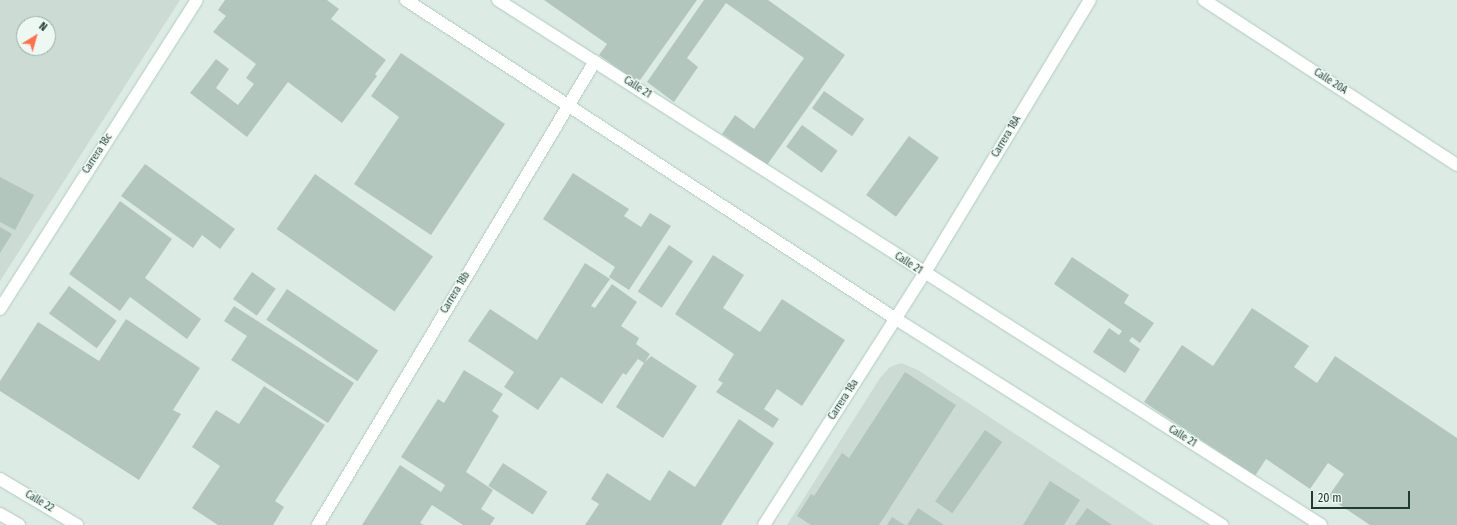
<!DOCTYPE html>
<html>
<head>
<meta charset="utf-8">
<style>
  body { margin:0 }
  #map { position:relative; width:1457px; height:525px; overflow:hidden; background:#ddebe5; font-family:"Fira Sans Condensed",sans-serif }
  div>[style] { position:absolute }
  .built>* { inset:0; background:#ccdbd4 }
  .building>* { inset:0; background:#b3c6be; transform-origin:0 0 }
  .roads { filter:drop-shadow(0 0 1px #b0ccc1) drop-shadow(0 0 1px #b0ccc1) }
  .minor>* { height:12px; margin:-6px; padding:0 6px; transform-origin:6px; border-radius:6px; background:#fff }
  .secondary>* { height:12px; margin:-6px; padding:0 6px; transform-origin:6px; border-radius:6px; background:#fff }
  span { translate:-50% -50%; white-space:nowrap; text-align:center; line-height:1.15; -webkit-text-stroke:3px #eef8f3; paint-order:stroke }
  .street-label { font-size:10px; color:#1d3c33 }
  .north { position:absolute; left:16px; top:16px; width:40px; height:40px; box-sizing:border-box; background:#eef8f3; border:1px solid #9aada6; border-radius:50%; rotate:37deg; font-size:11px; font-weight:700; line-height:16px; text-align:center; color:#1d3c33 }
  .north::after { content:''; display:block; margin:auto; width:14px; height:18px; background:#ff7148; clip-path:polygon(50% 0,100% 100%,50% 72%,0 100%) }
  .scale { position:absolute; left:1311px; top:491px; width:99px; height:18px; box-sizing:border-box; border:2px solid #1d3c33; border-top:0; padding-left:5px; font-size:12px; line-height:14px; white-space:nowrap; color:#1d3c33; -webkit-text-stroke:3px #eef8f3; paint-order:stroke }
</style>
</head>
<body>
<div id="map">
  <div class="built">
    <i style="clip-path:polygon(evenodd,0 0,180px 0,0 281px,0 0,24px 24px,48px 24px,48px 48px,24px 48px,24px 24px)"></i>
    <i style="clip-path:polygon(901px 363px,918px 370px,1154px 525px,787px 525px,880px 378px,890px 367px)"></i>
  </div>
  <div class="building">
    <i style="clip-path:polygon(225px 0,327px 0,339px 9px,331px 19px,386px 60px,375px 74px,377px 76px,342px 123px,288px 82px,247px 137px,190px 93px,216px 59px,229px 69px,216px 88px,238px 105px,254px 84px,246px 78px,256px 64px,213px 32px,226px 16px,218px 10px)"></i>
    <i style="clip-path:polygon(544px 0,697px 0,638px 83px,599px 55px,607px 44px)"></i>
    <i style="clip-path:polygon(704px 0,768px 0,845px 55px,767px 165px,722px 134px,735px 115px,754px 129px,804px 58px,726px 3px,687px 58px,698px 67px,674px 102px,647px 82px)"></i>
    <i style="clip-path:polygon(401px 53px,505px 124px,431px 235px,354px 184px,399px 117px,371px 96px)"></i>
    <i style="left:824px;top:91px;width:49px;height:21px;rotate:35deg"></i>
    <i style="left:802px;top:125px;width:44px;height:27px;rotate:36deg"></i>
    <i style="left:909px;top:136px;width:37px;height:73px;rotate:36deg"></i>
    <i style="clip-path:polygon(145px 164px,235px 229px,220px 249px,202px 235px,193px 248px,121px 196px)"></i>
    <i style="clip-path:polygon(573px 173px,629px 209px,624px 216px,641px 227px,650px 213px,671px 226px,629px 290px,609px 277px,615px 267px,543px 219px)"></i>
    <i style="left:315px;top:174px;width:144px;height:67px;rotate:35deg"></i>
    <i style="clip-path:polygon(0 177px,34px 195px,15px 230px,0 222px)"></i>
    <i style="clip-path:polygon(120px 201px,172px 239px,145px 278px,201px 319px,187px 339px,130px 297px,120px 311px,69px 274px)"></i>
    <i style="clip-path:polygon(0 227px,12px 234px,0 253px)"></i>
    <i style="left:669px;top:245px;width:29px;height:56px;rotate:34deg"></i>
    <i style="clip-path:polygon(713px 255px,744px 275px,723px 308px,760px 332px,782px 299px,845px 340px,802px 406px,777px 389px,764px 409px,779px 419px,773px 428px,716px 392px,723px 383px,718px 380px,734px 354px,675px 314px)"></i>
    <i style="clip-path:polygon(1072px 257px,1129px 295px,1124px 303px,1154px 323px,1140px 343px,1132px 337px,1129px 341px,1140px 349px,1125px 373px,1093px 352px,1109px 328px,1119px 335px,1122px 331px,1054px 284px)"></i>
    <i style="clip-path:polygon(585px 263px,610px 279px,591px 306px,595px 308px,612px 284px,637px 302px,621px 326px,639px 338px,636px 344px,650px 354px,645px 362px,651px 356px,697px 386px,663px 438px,616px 407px,644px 363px,638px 359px,626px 375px,623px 373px,602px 404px,561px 377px,538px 410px,504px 387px,514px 372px,468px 341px,490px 309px,537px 340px)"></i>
    <i style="left:252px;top:272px;width:29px;height:33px;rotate:35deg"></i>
    <i style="left:69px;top:286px;width:59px;height:34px;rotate:36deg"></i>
    <i style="left:287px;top:289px;width:110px;height:37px;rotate:34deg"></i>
    <i style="clip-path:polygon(234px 306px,354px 383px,328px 423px,231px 360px,247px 336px,224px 321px)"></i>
    <i style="clip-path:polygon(1252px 308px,1309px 346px,1294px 367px,1317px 383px,1335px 356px,1457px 438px,1457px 525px,1370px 525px,1328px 497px,1344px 474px,1328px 463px,1310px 489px,1266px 459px,1255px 476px,1144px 402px,1182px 345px,1213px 366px)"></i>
    <i style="clip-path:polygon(126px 319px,200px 368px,173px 410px,181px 414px,139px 480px,0 391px,0 381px,38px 322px,99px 361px)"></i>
    <i style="clip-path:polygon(464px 370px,503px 394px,492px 411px,499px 416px,466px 472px,493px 490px,481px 509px,495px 518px,490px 525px,463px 525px,432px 505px,420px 523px,424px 525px,362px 525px,400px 465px,441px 492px,445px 485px,401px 457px,438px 399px,444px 403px)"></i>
    <i style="clip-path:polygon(905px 372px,956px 405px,879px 525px,811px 525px,797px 516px,811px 494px,814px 496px,842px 453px,849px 458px)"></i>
    <i style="clip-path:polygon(264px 386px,325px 425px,275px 501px,284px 507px,273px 525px,218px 525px,192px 508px,220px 466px,192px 447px,216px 410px,239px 424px)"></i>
    <i style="clip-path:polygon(739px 419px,774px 443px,721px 525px,585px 525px,599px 504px,591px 499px,607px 473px,650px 501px,669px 470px,695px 487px)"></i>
    <i style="left:985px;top:430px;width:21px;height:87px;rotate:35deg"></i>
    <i style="left:503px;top:463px;width:53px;height:27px;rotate:33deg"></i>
    <i style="clip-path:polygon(1050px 481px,1080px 500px,1064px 525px,1023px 525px)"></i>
    <i style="clip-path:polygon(918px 508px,944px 525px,907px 525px)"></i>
    <i style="clip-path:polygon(1087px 508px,1112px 525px,1075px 525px)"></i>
    <i style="clip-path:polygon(892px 517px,905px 525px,887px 525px)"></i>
  </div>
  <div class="roads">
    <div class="minor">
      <i style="left:1204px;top:0;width:302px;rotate:33.1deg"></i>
      <i style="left:0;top:309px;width:366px;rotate:-57.5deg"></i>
      <i style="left:0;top:479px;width:90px;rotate:30.9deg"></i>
      <i style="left:0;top:514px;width:22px;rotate:30deg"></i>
      <i style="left:318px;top:525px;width:540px;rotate:-59.16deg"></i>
      <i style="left:764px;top:525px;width:298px;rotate:-57.5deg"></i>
      <i style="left:924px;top:274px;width:320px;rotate:-58.8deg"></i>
    </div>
    <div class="secondary">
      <i style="left:406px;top:0;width:585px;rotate:33.06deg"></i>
      <i style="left:896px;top:319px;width:386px;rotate:32.3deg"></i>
      <i style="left:498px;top:0;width:976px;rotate:32.53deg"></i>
    </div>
  </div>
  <div class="street-label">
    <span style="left:1330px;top:82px;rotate:33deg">Calle 20A</span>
    <span style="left:637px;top:88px;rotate:33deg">Calle 21</span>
    <span style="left:1007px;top:137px;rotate:-59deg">Carrera 18A</span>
    <span style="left:98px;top:154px;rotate:-57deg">Carrera 18c</span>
    <span style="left:908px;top:264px;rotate:33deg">Calle 21</span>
    <span style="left:456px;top:293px;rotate:-59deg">Carrera 18b</span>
    <span style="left:844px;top:400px;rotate:-57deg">Carrera 18a</span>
    <span style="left:1182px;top:437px;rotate:32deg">Calle 21</span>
    <span style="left:39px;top:502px;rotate:31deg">Calle 22</span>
  </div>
  <div class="north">N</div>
  <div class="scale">20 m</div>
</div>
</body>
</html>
